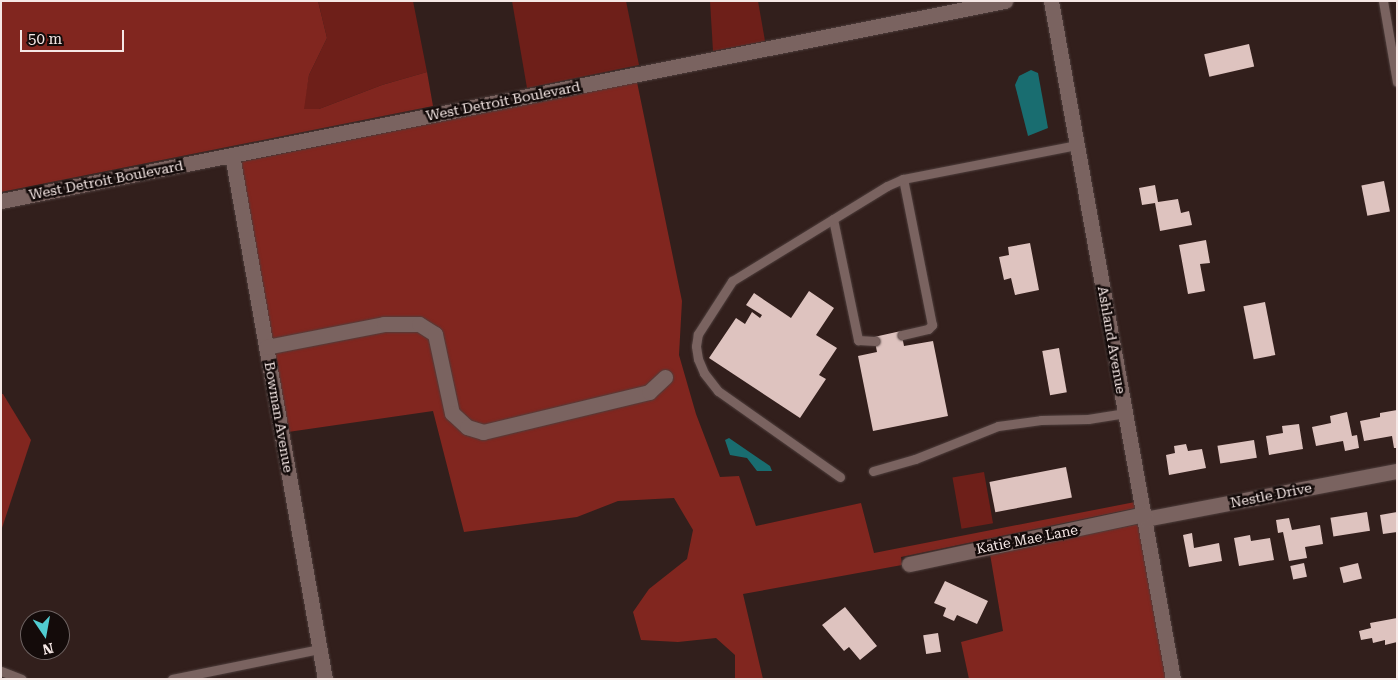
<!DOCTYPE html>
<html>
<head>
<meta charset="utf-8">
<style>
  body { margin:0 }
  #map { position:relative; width:1398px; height:680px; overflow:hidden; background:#321f1c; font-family:"Roboto Serif",serif }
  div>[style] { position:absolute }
  .green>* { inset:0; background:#6e1f19; transform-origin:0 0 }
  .forest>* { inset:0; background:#81261f }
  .water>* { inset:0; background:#196d70 }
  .building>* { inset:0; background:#dec3bf; transform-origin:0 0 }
  .roads { filter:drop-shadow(0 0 1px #4e3e3c) drop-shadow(0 0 1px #4e3e3c) }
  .lane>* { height:9px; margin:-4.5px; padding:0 4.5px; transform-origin:4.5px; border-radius:4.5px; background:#7a6360 }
  .street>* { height:15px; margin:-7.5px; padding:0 7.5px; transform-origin:7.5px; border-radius:7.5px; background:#7a6360 }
  .secondary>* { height:15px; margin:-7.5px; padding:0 7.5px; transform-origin:7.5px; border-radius:7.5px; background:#7a6360 }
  span { translate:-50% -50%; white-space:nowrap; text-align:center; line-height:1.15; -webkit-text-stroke:5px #140b0a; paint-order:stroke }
  .street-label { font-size:14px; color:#f5e7e5 }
  .frame { position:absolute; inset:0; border:2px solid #f5e7e5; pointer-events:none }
  .north { position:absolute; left:20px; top:610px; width:50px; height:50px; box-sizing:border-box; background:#140b0a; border:1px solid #6e6362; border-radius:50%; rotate:168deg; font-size:14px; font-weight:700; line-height:20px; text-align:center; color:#f5e7e5 }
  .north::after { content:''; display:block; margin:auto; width:18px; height:22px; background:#51ccd1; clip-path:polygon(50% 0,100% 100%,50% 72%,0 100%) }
  .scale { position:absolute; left:20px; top:30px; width:104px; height:22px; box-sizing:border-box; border:2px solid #f5e7e5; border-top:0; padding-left:6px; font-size:15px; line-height:18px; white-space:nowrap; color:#f5e7e5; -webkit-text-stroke:4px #140b0a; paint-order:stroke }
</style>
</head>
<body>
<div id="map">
  <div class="green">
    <i style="clip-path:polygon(318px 1px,413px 1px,427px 72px,382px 85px,319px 109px,303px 109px,309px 75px,327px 38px)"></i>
    <i style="clip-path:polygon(512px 1px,626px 1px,639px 65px,527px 88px)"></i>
    <i style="clip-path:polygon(710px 1px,758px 1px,765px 41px,713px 51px)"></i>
    <i style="left:984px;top:472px;width:52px;height:32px;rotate:80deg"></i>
  </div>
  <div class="forest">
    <i style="clip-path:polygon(1px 1px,318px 1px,327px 38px,309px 75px,304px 109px,319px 109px,382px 85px,427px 72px,433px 106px,1px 192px)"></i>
    <i style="clip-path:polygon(637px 82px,682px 301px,679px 355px,696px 414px,720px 477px,739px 476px,756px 526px,861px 503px,874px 553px,1135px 502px,1136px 508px,901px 557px,902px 565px,743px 594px,763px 679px,735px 679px,735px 655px,716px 638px,678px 642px,641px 640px,633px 612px,649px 589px,687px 559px,693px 530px,674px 498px,618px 501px,577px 517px,464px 532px,433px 411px,288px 432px,240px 162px)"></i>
    <i style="clip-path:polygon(1px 394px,3px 394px,31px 440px,1px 531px)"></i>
    <i style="clip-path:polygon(1139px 524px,1166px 679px,969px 679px,961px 642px,1003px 631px,990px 554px)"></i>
  </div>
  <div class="water">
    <i style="clip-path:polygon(1031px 70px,1038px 73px,1048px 128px,1028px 136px,1015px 85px,1019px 76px)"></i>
    <i style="clip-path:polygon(729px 438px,770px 466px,772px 471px,757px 471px,747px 458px,730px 455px,725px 440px)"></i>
  </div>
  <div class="building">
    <i style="left:1249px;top:44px;width:23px;height:46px;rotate:77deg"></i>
    <i style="left:1384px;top:181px;width:31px;height:23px;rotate:79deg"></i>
    <i style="clip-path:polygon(1155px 185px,1158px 202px,1178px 199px,1181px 213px,1189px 211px,1192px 225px,1160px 231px,1155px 203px,1142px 205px,1139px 188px)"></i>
    <i style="clip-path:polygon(1206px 240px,1210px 263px,1200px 264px,1205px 291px,1188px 294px,1179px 245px)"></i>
    <i style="clip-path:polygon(1030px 243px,1039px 290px,1015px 295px,1011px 278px,1004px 280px,999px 257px,1009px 255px,1008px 247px)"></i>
    <i style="clip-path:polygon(809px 291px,834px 308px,816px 335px,837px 348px,819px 375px,826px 379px,800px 418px,709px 358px,736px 318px,745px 324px,752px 312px,760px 318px,762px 315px,746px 305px,754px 293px,791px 318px)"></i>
    <i style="left:1265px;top:302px;width:54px;height:22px;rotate:79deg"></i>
    <i style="clip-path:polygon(901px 331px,904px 346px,933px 341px,948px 416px,873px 431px,858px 356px,877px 352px,874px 337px)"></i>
    <i style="left:1059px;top:348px;width:45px;height:17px;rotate:80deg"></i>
    <i style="clip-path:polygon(1397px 410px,1397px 448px,1394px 448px,1392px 436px,1364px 441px,1360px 421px,1380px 417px,1380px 413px)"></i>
    <i style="clip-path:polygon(1347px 412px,1352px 436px,1357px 435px,1359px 448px,1345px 451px,1343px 441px,1316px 446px,1312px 427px,1331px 423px,1330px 416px)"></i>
    <i style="clip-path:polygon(1299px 424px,1303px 449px,1269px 455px,1266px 436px,1283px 433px,1282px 426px)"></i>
    <i style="left:1254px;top:440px;width:18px;height:37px;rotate:81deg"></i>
    <i style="clip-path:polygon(1186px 444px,1188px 451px,1202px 449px,1206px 468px,1169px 475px,1166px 455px,1175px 453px,1174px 446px)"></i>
    <i style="left:1066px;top:467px;width:31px;height:78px;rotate:79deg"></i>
    <i style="left:1367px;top:512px;width:19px;height:37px;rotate:81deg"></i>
    <i style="clip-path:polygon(1397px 512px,1397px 532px,1383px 534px,1380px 515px)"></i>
    <i style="clip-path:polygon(1289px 518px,1292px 530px,1320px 525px,1323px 544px,1305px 547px,1307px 558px,1289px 561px,1283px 532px,1278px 533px,1276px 520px)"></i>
    <i style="clip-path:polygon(1192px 533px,1194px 548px,1219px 543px,1222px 561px,1189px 567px,1183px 535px)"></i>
    <i style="clip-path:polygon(1250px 535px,1251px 541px,1270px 538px,1274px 560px,1239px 566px,1234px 538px)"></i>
    <i style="left:1304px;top:563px;width:14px;height:14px;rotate:78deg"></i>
    <i style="left:1358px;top:563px;width:16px;height:19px;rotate:76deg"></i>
    <i style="clip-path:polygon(945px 581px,988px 601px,977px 624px,957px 615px,954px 621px,943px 616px,946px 608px,934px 603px)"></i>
    <i style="clip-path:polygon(845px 607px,877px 646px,860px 660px,849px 647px,844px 651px,822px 625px)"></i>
    <i style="clip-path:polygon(1397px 618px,1397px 642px,1385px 645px,1385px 640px,1373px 643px,1372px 638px,1361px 640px,1359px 631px,1371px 628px,1370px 623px)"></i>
    <i style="left:938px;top:633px;width:19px;height:15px;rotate:81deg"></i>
  </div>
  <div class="roads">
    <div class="lane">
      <i style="left:1383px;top:1px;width:82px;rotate:80.2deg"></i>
      <i style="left:833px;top:219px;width:124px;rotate:78.3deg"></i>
      <i style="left:858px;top:340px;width:17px;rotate:3deg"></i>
      <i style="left:902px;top:335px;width:27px;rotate:-13deg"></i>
      <i style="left:928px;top:329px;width:6px;rotate:-45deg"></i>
      <i style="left:932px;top:325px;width:149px;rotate:-101.2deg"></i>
      <i style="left:873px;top:471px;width:44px;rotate:-15.9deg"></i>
      <i style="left:915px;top:459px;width:89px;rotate:-21.7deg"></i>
      <i style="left:998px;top:426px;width:43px;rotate:-7.9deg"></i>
      <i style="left:1041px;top:420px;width:47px;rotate:-1.2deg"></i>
      <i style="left:1088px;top:419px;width:38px;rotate:-9deg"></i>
      <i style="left:840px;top:477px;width:149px;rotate:-144.8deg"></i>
      <i style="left:718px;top:391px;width:23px;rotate:-128deg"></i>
      <i style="left:704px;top:373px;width:15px;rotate:-113deg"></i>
      <i style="left:698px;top:359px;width:13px;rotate:-99deg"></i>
      <i style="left:696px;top:346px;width:12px;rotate:-81deg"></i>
      <i style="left:698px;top:334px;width:63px;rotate:-57.3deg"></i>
      <i style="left:732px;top:281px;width:182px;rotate:-31.5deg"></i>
      <i style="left:887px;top:186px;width:17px;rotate:-24deg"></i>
      <i style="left:903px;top:179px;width:177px;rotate:-11.1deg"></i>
      <i style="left:1px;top:671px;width:22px;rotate:21deg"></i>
      <i style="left:172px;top:679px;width:151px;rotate:-11.5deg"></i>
    </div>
    <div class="street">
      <i style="left:1051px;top:1px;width:689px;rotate:79.8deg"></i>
      <i style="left:232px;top:155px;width:532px;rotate:79.94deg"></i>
      <i style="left:266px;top:347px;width:120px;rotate:-11deg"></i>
      <i style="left:384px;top:324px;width:35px"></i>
      <i style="left:419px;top:324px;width:19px;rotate:32deg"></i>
      <i style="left:435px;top:334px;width:81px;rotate:77.9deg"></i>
      <i style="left:452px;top:413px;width:21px;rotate:43deg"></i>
      <i style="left:467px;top:427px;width:17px;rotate:17deg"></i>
      <i style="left:483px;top:432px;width:171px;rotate:-13.5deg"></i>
      <i style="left:649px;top:392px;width:22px;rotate:-43deg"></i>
      <i style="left:1145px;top:519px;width:257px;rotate:-10.8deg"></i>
      <i style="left:909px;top:564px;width:240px;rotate:-12deg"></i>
    </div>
    <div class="secondary">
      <i style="left:1px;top:201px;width:1024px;rotate:-11.27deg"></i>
    </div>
  </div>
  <div class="street-label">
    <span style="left:503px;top:101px;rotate:-11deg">West Detroit Boulevard</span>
    <span style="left:106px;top:180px;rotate:-11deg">West Detroit Boulevard</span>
    <span style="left:1112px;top:340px;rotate:80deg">Ashland Avenue</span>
    <span style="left:279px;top:417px;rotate:80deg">Bowman Avenue</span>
    <span style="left:1271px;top:495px;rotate:-11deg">Nestle Drive</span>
    <span style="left:1027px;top:539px;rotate:-11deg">Katie Mae Lane</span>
  </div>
  <div class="frame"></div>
  <div class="north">N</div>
  <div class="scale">50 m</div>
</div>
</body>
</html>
